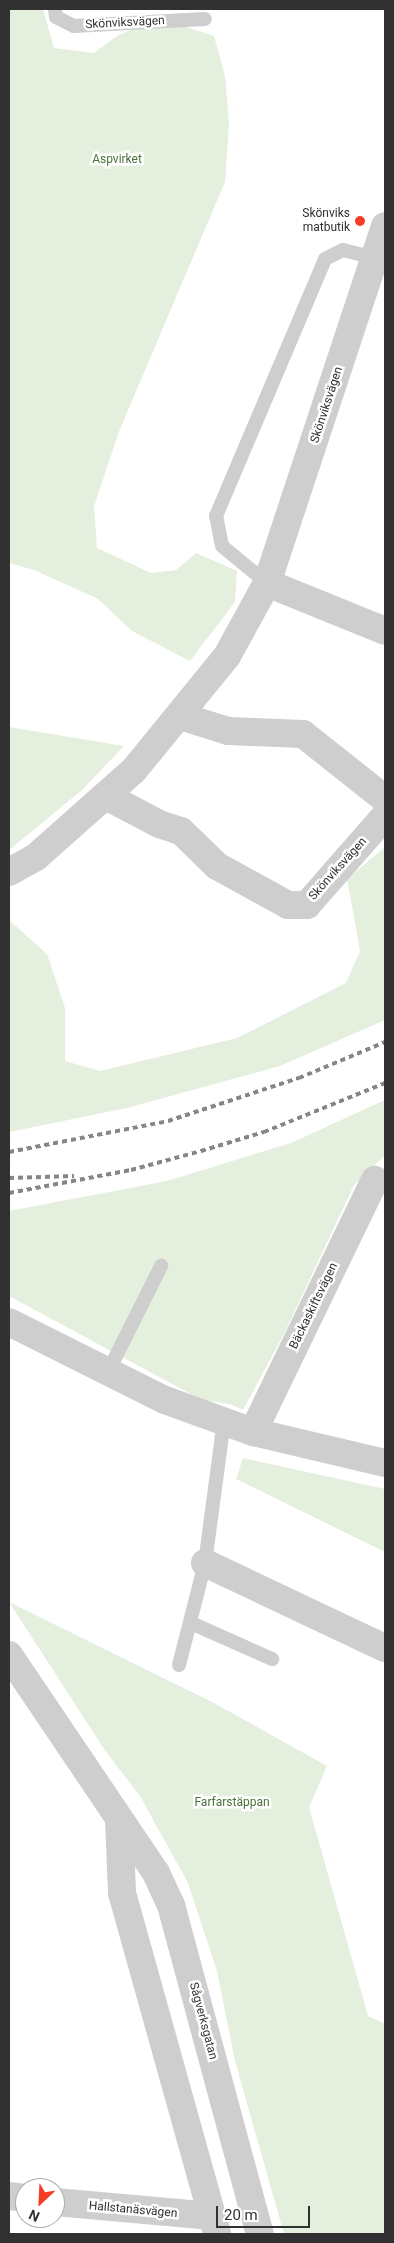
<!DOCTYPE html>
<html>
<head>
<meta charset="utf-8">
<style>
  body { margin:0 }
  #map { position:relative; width:394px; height:2243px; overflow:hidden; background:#fff; font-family:Roboto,sans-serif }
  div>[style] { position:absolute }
  .green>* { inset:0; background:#e4efde }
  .service>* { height:14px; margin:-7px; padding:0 7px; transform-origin:7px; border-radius:7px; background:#cecece }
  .minor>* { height:28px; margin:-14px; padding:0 14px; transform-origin:14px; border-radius:14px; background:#cecece }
  .rail>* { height:4px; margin-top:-2px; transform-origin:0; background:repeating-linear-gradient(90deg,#868686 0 5px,transparent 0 9px) }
  .dots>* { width:14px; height:14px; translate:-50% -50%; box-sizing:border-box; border:2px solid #fff; border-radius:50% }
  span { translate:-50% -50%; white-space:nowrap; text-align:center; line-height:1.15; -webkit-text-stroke:5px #fff; paint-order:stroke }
  .street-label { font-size:12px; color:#313131 }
  .park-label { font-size:12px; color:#497139 }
  .poi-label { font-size:12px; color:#313131 }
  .right { translate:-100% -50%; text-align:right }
  .frame { position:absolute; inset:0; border:10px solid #313131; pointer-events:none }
  .north { position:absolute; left:15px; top:2178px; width:50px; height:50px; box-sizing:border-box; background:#fff; border:1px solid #adadad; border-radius:50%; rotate:205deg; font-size:14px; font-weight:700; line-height:20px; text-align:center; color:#313131 }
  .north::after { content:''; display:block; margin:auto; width:18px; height:22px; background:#f53c25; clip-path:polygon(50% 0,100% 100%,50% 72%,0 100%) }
  .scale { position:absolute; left:216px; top:2206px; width:94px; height:22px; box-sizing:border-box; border:2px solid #313131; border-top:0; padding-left:6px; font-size:15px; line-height:18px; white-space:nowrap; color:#313131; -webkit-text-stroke:4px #fff; paint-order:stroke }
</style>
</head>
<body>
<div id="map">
  <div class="green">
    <i style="clip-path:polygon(9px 9px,43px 9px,54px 48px,94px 53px,117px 36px,144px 24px,187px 27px,214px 36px,225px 76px,229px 123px,225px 182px,120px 429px,94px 506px,97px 548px,151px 573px,176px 570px,196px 553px,237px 571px,235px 602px,190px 661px,132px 631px,98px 599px,34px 570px,9px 563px)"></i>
    <i style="clip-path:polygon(9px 727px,124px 746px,81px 791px,9px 850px)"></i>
    <i style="clip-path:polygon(385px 847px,385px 1020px,280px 1066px,127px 1108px,9px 1132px,9px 920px,47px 954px,65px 1008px,65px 1061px,100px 1071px,237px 1038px,346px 983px,360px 951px,347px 879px)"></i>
    <i style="clip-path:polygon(385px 1100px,385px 1155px,354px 1185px,285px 1332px,243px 1410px,230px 1404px,202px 1400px,9px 1296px,9px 1211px,167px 1181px,291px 1143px)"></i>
    <i style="clip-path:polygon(243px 1458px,385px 1489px,385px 1552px,236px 1479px)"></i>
    <i style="clip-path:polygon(9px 1602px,214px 1703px,327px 1766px,309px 1807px,368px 2016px,385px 2024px,385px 2234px,284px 2234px,235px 2061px,217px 1971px,188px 1883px,140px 1796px,106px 1752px)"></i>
  </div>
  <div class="service">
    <i style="left:55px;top:9px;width:8px;rotate:83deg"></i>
    <i style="left:56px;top:17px;width:20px;rotate:27deg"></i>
    <i style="left:74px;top:26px;width:131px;rotate:-3.1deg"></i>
    <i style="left:267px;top:583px;width:58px;rotate:-140.6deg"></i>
    <i style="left:222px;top:546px;width:31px;rotate:-101deg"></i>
    <i style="left:216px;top:516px;width:279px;rotate:-67deg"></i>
    <i style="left:325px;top:259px;width:20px;rotate:-27deg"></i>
    <i style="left:343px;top:250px;width:33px;rotate:14deg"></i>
    <i style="left:108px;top:1372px;width:119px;rotate:-63.4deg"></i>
    <i style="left:191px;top:1623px;width:89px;rotate:24deg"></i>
    <i style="left:179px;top:1665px;width:105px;rotate:-75.7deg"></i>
    <i style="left:205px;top:1563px;width:143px;rotate:-82.4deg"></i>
  </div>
  <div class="minor">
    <i style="left:267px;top:583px;width:127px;rotate:22.1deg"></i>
    <i style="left:180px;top:716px;width:50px;rotate:17.4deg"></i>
    <i style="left:228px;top:731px;width:75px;rotate:2.3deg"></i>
    <i style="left:303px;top:734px;width:105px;rotate:38.4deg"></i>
    <i style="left:106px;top:796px;width:60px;rotate:27.8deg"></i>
    <i style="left:159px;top:824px;width:23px;rotate:18deg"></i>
    <i style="left:181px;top:831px;width:50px;rotate:44.2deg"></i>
    <i style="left:217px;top:866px;width:81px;rotate:28.8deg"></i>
    <i style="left:288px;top:905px;width:19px"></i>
    <i style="left:307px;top:905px;width:118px;rotate:-48.8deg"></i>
    <i style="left:9px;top:872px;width:31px;rotate:-29deg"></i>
    <i style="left:36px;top:857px;width:131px;rotate:-41.6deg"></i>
    <i style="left:134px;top:770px;width:147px;rotate:-50.8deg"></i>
    <i style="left:227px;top:656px;width:83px;rotate:-61.3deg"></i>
    <i style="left:267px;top:583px;width:376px;rotate:-71.7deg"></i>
    <i style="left:9px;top:1322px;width:174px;rotate:26.6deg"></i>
    <i style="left:165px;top:1400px;width:94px;rotate:20deg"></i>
    <i style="left:253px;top:1432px;width:136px;rotate:13.2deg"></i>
    <i style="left:253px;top:1432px;width:280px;rotate:-64.2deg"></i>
    <i style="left:205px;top:1563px;width:199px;rotate:25.3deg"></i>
    <i style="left:9px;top:1655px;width:263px;rotate:56deg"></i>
    <i style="left:156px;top:1873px;width:35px;rotate:65deg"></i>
    <i style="left:171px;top:1905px;width:341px;rotate:74.9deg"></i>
    <i style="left:119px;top:1820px;width:73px;rotate:87.6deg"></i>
    <i style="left:122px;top:1893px;width:354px;rotate:74.4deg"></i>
    <i style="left:9px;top:2196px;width:16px;rotate:7deg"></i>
    <i style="left:55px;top:2202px;width:158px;rotate:5.1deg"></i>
  </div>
  <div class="rail">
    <i style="left:9px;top:1152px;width:162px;rotate:-11deg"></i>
    <i style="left:168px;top:1121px;width:138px;rotate:-18.2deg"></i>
    <i style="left:299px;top:1078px;width:93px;rotate:-22.7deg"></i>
    <i style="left:9px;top:1178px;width:65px;rotate:-1.8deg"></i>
    <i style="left:9px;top:1193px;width:124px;rotate:-10.7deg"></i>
    <i style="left:131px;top:1170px;width:73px;rotate:-15.2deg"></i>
    <i style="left:201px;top:1151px;width:66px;rotate:-16.8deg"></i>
    <i style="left:264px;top:1132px;width:131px;rotate:-22deg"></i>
  </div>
  <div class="dots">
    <i style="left:360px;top:221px;background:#f53c25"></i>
  </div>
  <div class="street-label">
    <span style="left:125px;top:23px;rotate:-3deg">Skönviksvägen</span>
    <span style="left:327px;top:405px;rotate:-72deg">Skönviksvägen</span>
    <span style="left:338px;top:869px;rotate:-48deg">Skönviksvägen</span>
    <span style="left:314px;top:1306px;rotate:-64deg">Bäckaskiftsvägen</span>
    <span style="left:203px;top:2021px;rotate:75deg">Sågverksgatan</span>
    <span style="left:133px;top:2210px;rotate:5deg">Hallstanäsvägen</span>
  </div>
  <div class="park-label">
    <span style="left:117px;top:160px">Aspvirket</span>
    <span style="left:232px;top:1803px">Farfarstäppan</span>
  </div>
  <div class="poi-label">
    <span class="right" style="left:350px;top:221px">Skönviks<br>matbutik</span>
  </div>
  <div class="frame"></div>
  <div class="north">N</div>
  <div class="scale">20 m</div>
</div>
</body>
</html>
